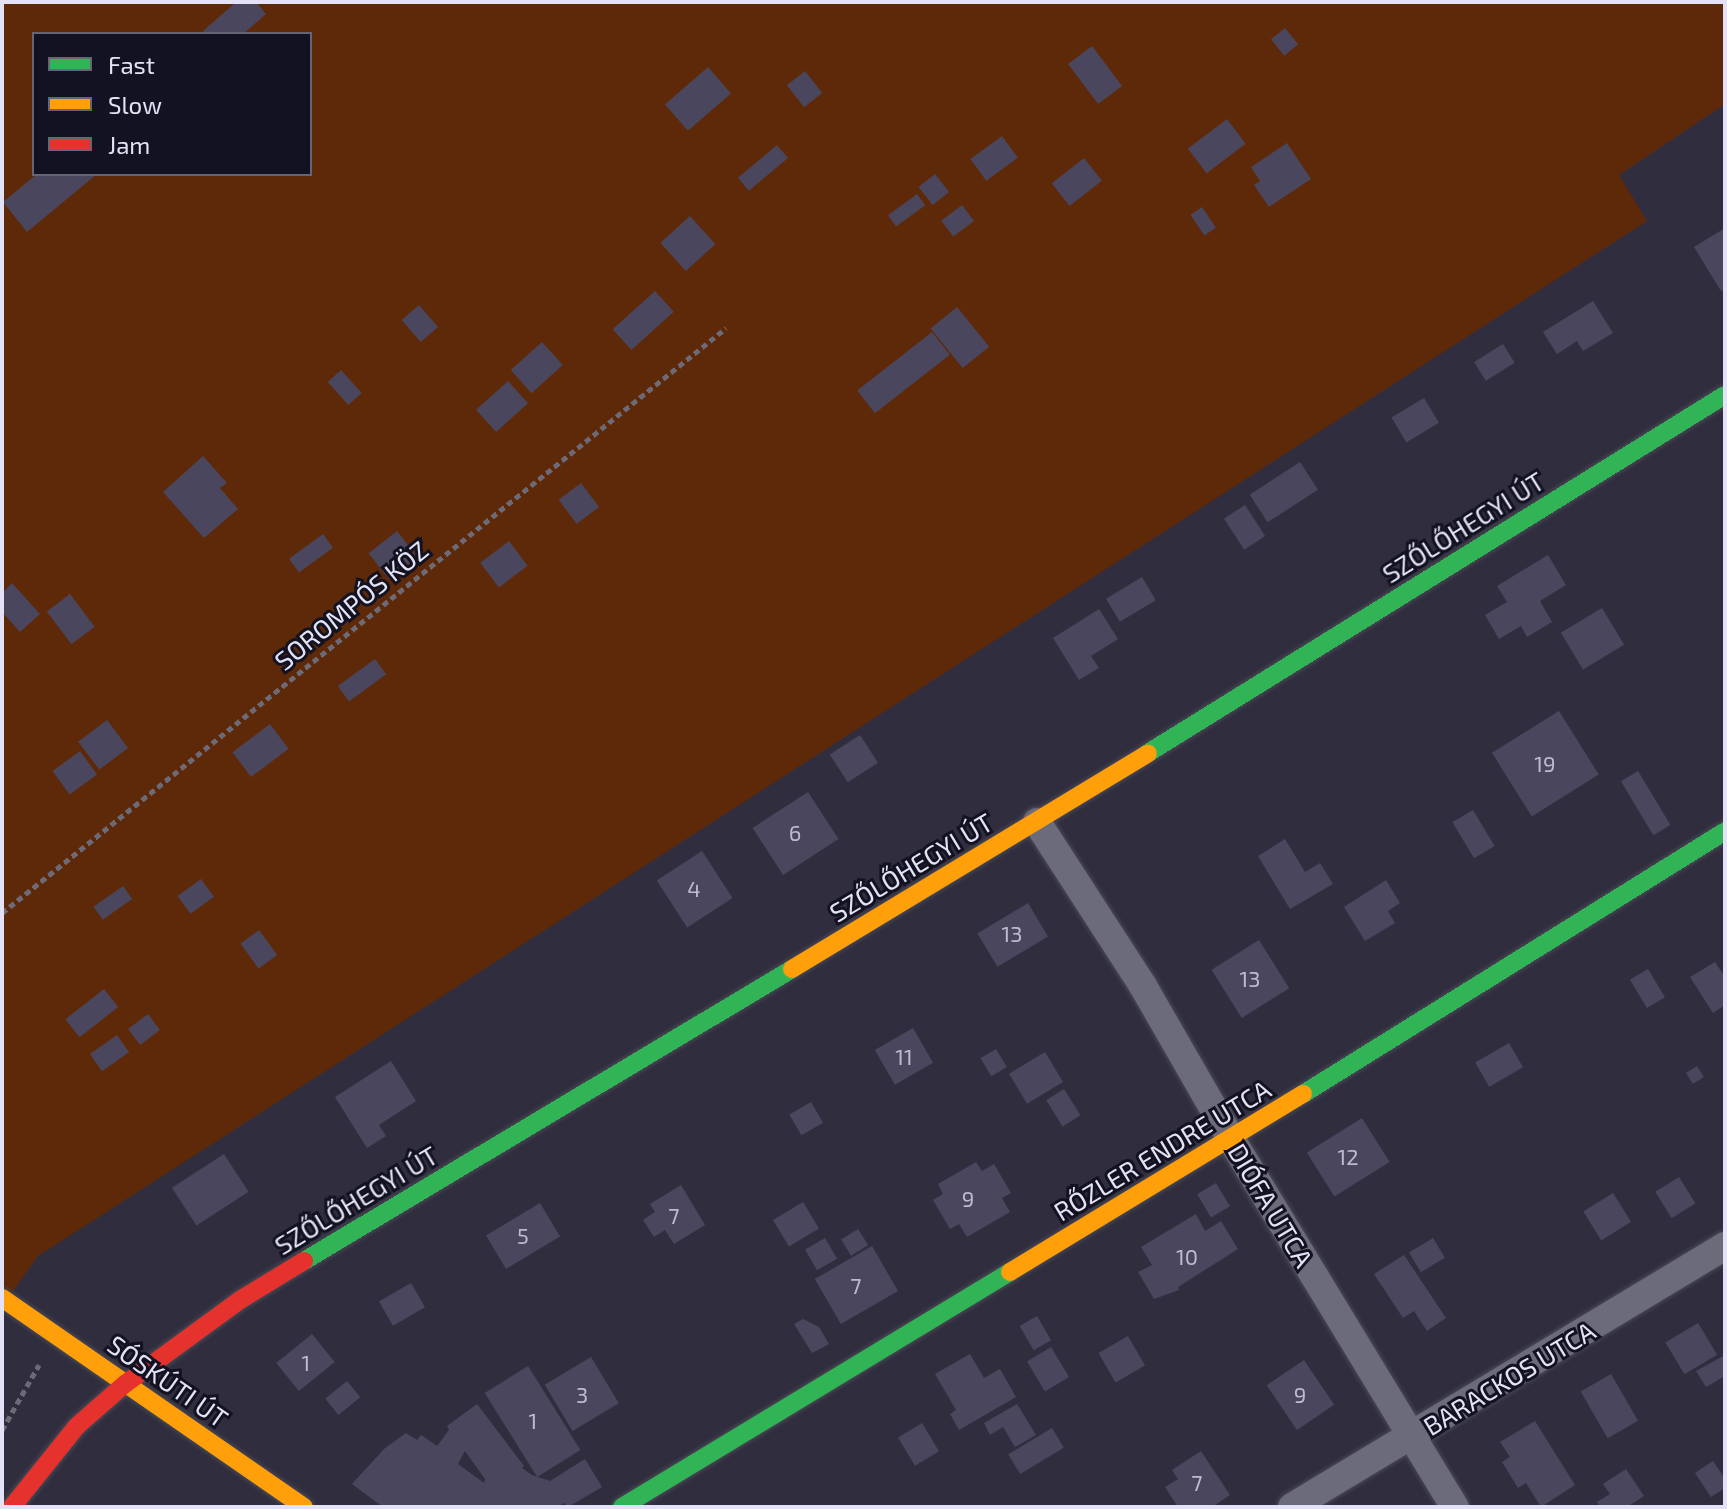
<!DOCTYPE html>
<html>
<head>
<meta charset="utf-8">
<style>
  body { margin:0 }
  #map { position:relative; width:1727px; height:1509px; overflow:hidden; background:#302e3e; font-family:"Exo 2",sans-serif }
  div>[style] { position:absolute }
  .green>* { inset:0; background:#5e2908 }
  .building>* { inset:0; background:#4a465d; transform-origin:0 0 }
  .path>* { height:5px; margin-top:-2.5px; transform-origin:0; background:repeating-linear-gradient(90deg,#6b6a76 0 6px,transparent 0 10px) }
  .roads { filter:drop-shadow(0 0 2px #4a4956) drop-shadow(0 0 2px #4a4956) }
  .street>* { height:28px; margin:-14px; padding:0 14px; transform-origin:14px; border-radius:14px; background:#6c6b79 }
  .fast>* { height:18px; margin:-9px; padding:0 9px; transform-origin:9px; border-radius:9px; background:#30b455 }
  .slow>* { height:18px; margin:-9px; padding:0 9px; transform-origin:9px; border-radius:9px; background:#ff9f0a }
  .jam>* { height:18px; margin:-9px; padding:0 9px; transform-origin:9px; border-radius:9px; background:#e5322d }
  span { translate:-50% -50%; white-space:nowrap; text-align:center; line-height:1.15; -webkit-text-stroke:6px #131220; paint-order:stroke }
  .number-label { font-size:22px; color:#bdbbd0 }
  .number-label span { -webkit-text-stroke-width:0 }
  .street-label { font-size:26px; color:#e3e2f6 }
  .frame { position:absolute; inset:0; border:4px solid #e3e2f6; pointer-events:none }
  .legend { position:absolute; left:32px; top:32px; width:280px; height:144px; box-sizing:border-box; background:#131220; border:2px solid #666576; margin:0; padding:10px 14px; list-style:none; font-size:24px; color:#e3e2f6 }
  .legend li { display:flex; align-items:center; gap:16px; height:40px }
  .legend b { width:40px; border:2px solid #666576 }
</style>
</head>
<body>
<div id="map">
  <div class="green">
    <i style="clip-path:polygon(evenodd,2px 2px,1725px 2px,1725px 104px,1619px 175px,1647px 221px,38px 1256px,2px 1306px,2px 2px,34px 34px,310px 34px,310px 174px,34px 174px,34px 34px)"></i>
  </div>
  <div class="building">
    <i style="clip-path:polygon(236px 2px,256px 2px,266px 14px,243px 34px,206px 34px,203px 31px)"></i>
    <i style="left:1285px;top:28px;width:21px;height:18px;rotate:51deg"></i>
    <i style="left:1092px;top:46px;width:50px;height:30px;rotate:53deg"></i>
    <i style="left:708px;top:67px;width:35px;height:57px;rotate:49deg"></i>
    <i style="left:805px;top:71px;width:28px;height:23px;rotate:52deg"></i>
    <i style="left:1227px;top:119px;width:31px;height:49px;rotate:53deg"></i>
    <i style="left:1002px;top:136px;width:27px;height:39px;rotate:54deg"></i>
    <i style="clip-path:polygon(1287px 143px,1311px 179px,1269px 207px,1254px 185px,1260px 181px,1251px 167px)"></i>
    <i style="left:777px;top:145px;width:17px;height:51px;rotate:50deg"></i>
    <i style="left:1084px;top:158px;width:29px;height:41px;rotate:52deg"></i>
    <i style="clip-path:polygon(37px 174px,97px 174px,27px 232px,3px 202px)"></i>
    <i style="left:935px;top:174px;width:23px;height:21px;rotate:52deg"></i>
    <i style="left:917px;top:194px;width:14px;height:36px;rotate:54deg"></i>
    <i style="left:962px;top:205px;width:20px;height:26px;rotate:53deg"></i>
    <i style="left:1202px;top:207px;width:25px;height:14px;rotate:56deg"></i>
    <i style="left:690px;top:216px;width:38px;height:40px;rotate:48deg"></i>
    <i style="clip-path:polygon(1725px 228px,1725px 289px,1721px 291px,1694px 247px)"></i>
    <i style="left:655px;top:291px;width:28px;height:57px;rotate:48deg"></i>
    <i style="clip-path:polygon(1593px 301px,1613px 333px,1583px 351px,1577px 341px,1557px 354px,1543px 332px)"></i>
    <i style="left:419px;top:305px;width:29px;height:23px;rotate:49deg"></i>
    <i style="left:957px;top:307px;width:51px;height:34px;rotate:51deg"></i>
    <i style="left:932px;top:332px;width:29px;height:95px;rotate:52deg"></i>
    <i style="left:542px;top:342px;width:31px;height:42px;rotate:48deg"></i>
    <i style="left:1503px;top:344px;width:22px;height:34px;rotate:58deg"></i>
    <i style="left:341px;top:370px;width:31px;height:18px;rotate:48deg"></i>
    <i style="left:508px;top:381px;width:30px;height:43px;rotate:48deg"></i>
    <i style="left:1424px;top:398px;width:29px;height:38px;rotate:59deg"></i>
    <i style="clip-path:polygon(203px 456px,227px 483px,220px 488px,238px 509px,204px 538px,163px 492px)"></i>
    <i style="left:1300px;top:462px;width:33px;height:60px;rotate:57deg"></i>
    <i style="left:581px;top:483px;width:30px;height:28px;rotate:53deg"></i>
    <i style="left:1245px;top:505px;width:37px;height:25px;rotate:57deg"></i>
    <i style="left:397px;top:531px;width:33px;height:36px;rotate:52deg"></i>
    <i style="left:323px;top:534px;width:17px;height:42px;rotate:54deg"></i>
    <i style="left:509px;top:541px;width:31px;height:36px;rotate:53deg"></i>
    <i style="clip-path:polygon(1548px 555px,1566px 585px,1540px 601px,1552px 622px,1527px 637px,1521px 626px,1499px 639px,1485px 615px,1507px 602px,1497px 586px)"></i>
    <i style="left:1142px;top:577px;width:27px;height:42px;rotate:59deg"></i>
    <i style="clip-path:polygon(12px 583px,40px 614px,20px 632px,2px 612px,2px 593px)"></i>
    <i style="left:70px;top:594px;width:41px;height:29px;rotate:53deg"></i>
    <i style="left:1602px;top:608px;width:43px;height:48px;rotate:59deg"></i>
    <i style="clip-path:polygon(1099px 609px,1118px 639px,1091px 656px,1099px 668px,1079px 680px,1053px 638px)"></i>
    <i style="left:375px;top:659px;width:19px;height:46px;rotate:54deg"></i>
    <i style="left:1559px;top:711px;width:75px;height:79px;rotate:58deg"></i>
    <i style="left:107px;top:720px;width:35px;height:36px;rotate:53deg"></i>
    <i style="left:270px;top:724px;width:31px;height:47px;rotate:53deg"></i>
    <i style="left:860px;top:735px;width:33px;height:36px;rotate:57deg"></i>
    <i style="left:80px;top:751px;width:29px;height:34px;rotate:54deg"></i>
    <i style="left:1638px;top:771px;width:63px;height:20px;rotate:59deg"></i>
    <i style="left:808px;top:792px;width:56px;height:66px;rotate:57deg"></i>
    <i style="left:1473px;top:810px;width:42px;height:24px;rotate:59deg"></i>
    <i style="clip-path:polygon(1285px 839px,1305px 872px,1320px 863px,1333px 884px,1290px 909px,1258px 856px)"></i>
    <i style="left:702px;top:851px;width:56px;height:54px;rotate:57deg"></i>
    <i style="left:201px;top:879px;width:22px;height:29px;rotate:54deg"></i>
    <i style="clip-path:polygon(1386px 880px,1400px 903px,1388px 911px,1395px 923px,1365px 941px,1344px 907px)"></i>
    <i style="left:123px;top:886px;width:16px;height:36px;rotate:55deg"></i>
    <i style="left:1028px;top:903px;width:39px;height:59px;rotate:59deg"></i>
    <i style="left:259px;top:930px;width:31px;height:23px;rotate:54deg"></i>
    <i style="left:1259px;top:940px;width:57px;height:56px;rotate:58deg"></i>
    <i style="clip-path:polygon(1715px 962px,1725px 977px,1725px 1005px,1713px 1013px,1690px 977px)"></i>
    <i style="left:1648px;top:969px;width:33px;height:21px;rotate:59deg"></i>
    <i style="left:104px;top:989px;width:23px;height:49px;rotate:52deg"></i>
    <i style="left:148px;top:1014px;width:20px;height:25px;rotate:53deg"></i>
    <i style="left:913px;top:1028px;width:40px;height:44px;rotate:60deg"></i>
    <i style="left:117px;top:1035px;width:21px;height:33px;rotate:55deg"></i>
    <i style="left:1509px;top:1043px;width:28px;height:39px;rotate:60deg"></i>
    <i style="left:996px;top:1049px;width:21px;height:18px;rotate:59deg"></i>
    <i style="left:1045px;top:1052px;width:35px;height:42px;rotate:59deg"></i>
    <i style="clip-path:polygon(391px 1061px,416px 1101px,379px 1125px,386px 1136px,367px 1148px,335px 1097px)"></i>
    <i style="left:1697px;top:1066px;width:13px;height:13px;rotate:58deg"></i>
    <i style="left:1064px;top:1089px;width:31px;height:21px;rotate:58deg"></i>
    <i style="left:811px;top:1102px;width:24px;height:25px;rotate:60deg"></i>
    <i style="left:1362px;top:1118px;width:52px;height:65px;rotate:58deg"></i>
    <i style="left:224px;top:1154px;width:45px;height:62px;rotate:57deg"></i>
    <i style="clip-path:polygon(976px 1162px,982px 1171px,994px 1164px,1011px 1193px,1002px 1198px,1010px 1212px,967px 1237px,959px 1224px,950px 1229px,933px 1200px,943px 1194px,938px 1184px)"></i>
    <i style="left:1679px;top:1177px;width:31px;height:28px;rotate:58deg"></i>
    <i style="left:1216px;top:1183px;width:27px;height:22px;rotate:59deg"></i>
    <i style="clip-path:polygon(681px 1185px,705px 1225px,674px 1244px,665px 1230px,654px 1237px,643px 1220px,655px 1212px,650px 1204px)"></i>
    <i style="left:1613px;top:1193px;width:34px;height:35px;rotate:58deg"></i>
    <i style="left:803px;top:1202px;width:31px;height:35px;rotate:59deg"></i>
    <i style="left:540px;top:1203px;width:39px;height:63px;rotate:59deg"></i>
    <i style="clip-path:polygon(1196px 1214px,1205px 1231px,1221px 1221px,1238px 1249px,1178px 1287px,1179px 1290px,1154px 1299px,1138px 1272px,1152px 1265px,1141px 1247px)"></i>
    <i style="left:858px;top:1229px;width:19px;height:20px;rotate:58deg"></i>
    <i style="left:825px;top:1238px;width:24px;height:23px;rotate:60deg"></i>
    <i style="left:1433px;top:1238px;width:23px;height:28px;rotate:59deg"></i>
    <i style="left:872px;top:1246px;width:52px;height:66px;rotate:60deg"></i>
    <i style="clip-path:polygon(1404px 1255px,1446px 1318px,1427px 1331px,1414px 1311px,1403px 1318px,1374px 1274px)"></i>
    <i style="left:411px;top:1283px;width:28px;height:37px;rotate:60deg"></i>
    <i style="left:1037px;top:1316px;width:28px;height:20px;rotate:60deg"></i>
    <i style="clip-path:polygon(803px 1319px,819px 1327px,829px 1344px,812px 1353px,794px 1324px)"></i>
    <i style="left:1698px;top:1323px;width:37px;height:38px;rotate:59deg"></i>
    <i style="left:312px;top:1334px;width:36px;height:46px;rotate:51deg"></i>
    <i style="left:1128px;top:1336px;width:34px;height:34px;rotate:60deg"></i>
    <i style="left:1051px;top:1347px;width:35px;height:28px;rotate:59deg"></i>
    <i style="clip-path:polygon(970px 1354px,984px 1378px,1000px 1369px,1016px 1397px,959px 1430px,950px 1414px,956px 1410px,935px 1374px)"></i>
    <i style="clip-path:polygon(1725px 1355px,1725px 1376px,1706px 1387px,1696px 1371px)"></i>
    <i style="left:591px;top:1357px;width:54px;height:54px;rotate:59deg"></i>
    <i style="left:1304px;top:1360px;width:54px;height:45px;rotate:56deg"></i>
    <i style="left:528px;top:1366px;width:99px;height:51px;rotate:58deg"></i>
    <i style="left:1611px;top:1374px;width:54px;height:35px;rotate:60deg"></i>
    <i style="left:347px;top:1381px;width:21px;height:28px;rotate:51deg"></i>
    <i style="clip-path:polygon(evenodd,477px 1404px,524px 1466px,522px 1468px,532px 1475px,550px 1481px,585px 1459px,602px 1487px,568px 1507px,564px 1503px,557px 1507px,383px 1507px,352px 1484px,384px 1449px,406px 1433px,417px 1440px,421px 1435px,437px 1446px,449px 1430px,447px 1426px,477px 1404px,465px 1451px,485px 1479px,484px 1483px,458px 1464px,465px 1451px)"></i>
    <i style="clip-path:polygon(1017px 1404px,1036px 1435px,1015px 1447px,1003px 1427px,990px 1435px,984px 1423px)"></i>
    <i style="clip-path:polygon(1535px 1421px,1575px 1485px,1541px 1507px,1526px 1483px,1518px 1488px,1502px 1462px,1510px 1457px,1500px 1442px)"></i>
    <i style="left:922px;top:1423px;width:33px;height:28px;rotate:59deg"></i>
    <i style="left:1052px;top:1428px;width:23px;height:51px;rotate:59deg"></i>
    <i style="clip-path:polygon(1201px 1451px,1230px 1495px,1212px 1507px,1178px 1507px,1165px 1487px,1178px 1479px,1172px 1470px)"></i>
    <i style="clip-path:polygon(1713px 1461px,1725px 1479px,1725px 1488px,1711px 1497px,1695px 1473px)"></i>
    <i style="clip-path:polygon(1626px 1469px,1644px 1496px,1627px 1507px,1600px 1507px,1597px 1502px,1610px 1494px,1603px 1484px)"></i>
  </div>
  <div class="path">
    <i style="left:2px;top:913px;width:931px;rotate:-38.94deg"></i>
    <i style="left:2px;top:1430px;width:75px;rotate:-60.4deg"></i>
  </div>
  <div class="roads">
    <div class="street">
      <i style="left:1037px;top:822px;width:195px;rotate:57.1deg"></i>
      <i style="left:1143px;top:986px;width:177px;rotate:60.1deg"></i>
      <i style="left:1231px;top:1139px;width:431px;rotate:58.7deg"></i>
      <i style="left:1292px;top:1507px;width:506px;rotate:-31.08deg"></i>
    </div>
    <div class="fast">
      <i style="left:1148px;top:753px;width:679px;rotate:-31.82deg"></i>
      <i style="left:1303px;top:1094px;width:497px;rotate:-31.9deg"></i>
      <i style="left:304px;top:1261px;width:569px;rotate:-30.89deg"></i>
      <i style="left:622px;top:1507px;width:454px;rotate:-31.2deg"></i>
    </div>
    <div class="slow">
      <i style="left:792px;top:969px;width:416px;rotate:-31.2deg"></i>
      <i style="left:1010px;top:1272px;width:343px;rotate:-31.3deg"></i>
      <i style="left:2px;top:1298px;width:367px;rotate:34.7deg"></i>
    </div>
    <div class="jam">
      <i style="left:12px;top:1507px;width:104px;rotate:-51.3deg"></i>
      <i style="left:77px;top:1426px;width:64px;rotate:-41.2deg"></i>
      <i style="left:125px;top:1384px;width:142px;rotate:-36.1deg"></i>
      <i style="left:240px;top:1300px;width:75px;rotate:-31.4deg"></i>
    </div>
  </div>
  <div class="number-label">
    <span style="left:1545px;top:764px">19</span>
    <span style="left:795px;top:833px">6</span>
    <span style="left:694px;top:889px">4</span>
    <span style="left:1012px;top:934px">13</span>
    <span style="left:1250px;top:979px">13</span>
    <span style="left:904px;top:1057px">11</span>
    <span style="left:1348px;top:1157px">12</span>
    <span style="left:968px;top:1199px">9</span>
    <span style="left:674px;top:1216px">7</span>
    <span style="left:523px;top:1236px">5</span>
    <span style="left:1187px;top:1257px">10</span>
    <span style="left:856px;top:1286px">7</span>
    <span style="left:306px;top:1363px">1</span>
    <span style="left:582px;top:1395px">3</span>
    <span style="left:1300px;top:1395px">9</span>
    <span style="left:533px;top:1421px">1</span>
    <span style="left:1197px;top:1483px">7</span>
  </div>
  <div class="street-label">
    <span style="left:1463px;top:527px;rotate:-32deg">SZŐLŐHEGYI ÚT</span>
    <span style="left:351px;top:605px;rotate:-39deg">SOROMPÓS KÖZ</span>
    <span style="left:911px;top:867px;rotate:-31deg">SZŐLŐHEGYI ÚT</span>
    <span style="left:1162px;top:1150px;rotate:-31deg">RŐZLER ENDRE UTCA</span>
    <span style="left:356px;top:1200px;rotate:-31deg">SZŐLŐHEGYI ÚT</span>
    <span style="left:1271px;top:1205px;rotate:59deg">DIÓFA UTCA</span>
    <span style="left:1509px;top:1378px;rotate:-31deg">BARACKOS UTCA</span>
    <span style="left:168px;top:1381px;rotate:35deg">SÓSKÚTI ÚT</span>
  </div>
  <div class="frame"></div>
  <ul class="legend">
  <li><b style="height:10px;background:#30b455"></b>Fast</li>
  <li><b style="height:10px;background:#ff9f0a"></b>Slow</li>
  <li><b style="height:10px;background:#e5322d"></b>Jam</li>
  </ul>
</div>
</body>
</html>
